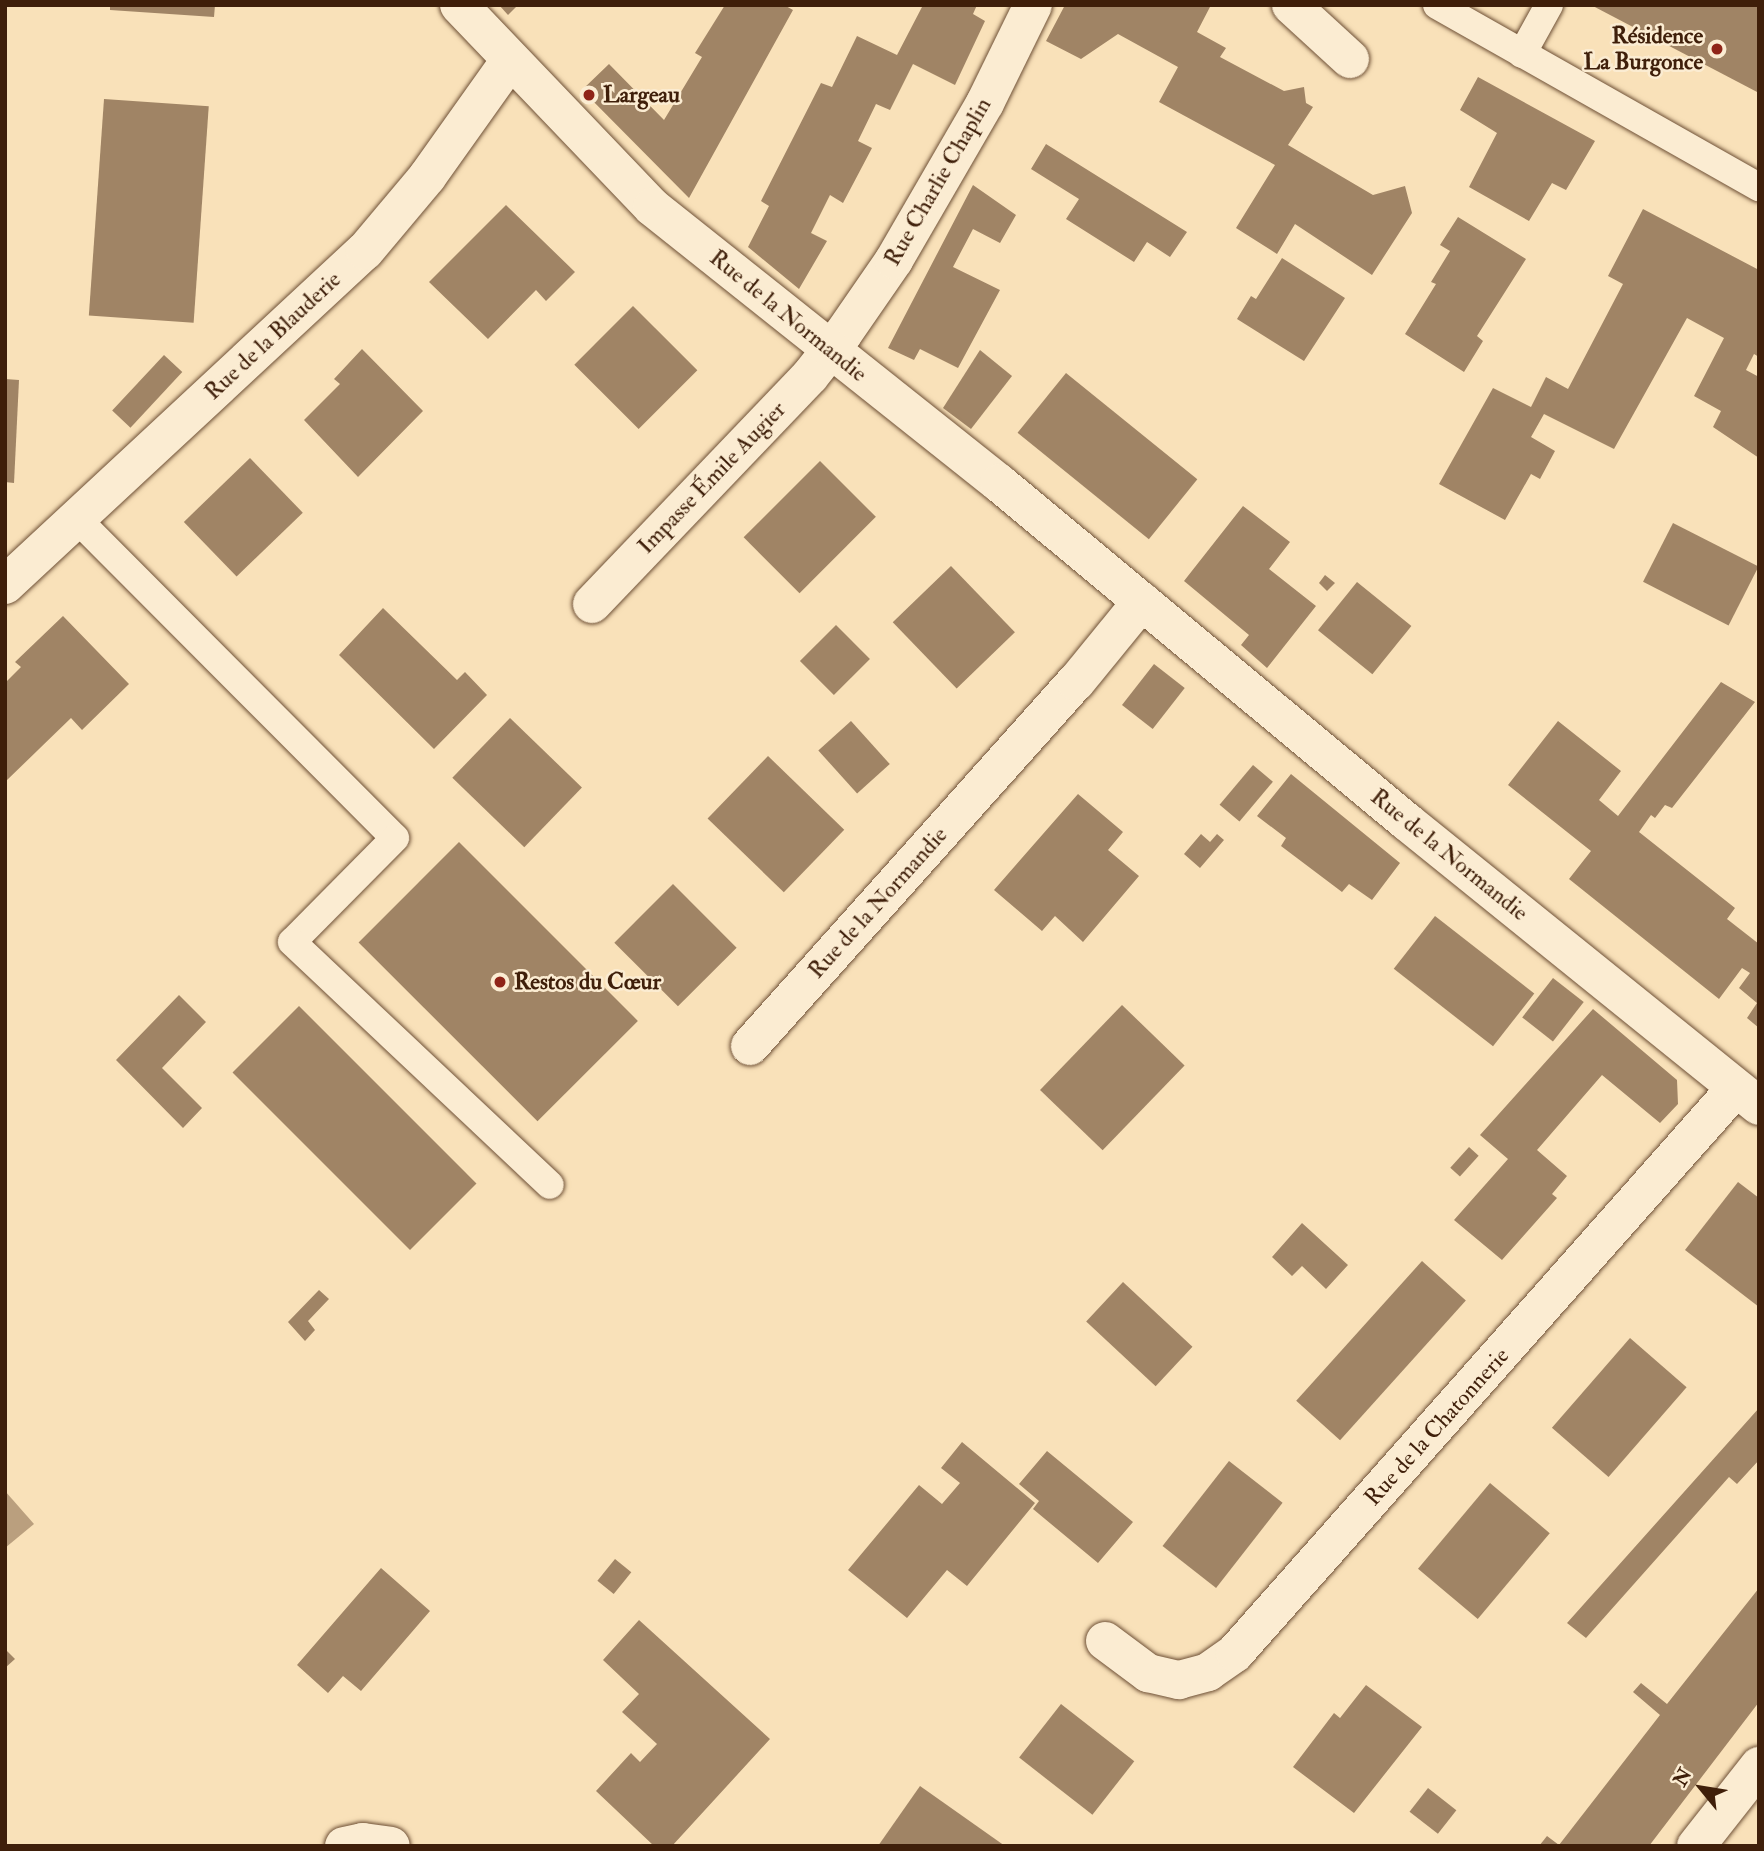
<!DOCTYPE html>
<html>
<head>
<meta charset="utf-8">
<style>
  body { margin:0 }
  #map { position:relative; width:1764px; height:1851px; overflow:hidden; background:#f9e1b9; font-family:"IM FELL Double Pica",serif }
  div>[style] { position:absolute }
  .water>* { inset:0; background:#ba9f7e }
  .building>* { inset:0; background:#a08465; transform-origin:0 0 }
  .roads { filter:drop-shadow(0 0 2px #6e5036) drop-shadow(0 0 2px #6e5036) }
  .lane>* { height:28px; margin:-14px; padding:0 14px; transform-origin:14px; border-radius:14px; background:#fbecd2 }
  .street>* { height:38px; margin:-19px; padding:0 19px; transform-origin:19px; border-radius:19px; background:#fbecd2 }
  .secondary>* { height:38px; margin:-19px; padding:0 19px; transform-origin:19px; border-radius:19px; background:#fbecd2 }
  .dots>* { width:19px; height:19px; translate:-50% -50%; box-sizing:border-box; border:4px solid #fbecd2; border-radius:50% }
  span { translate:-50% -50%; white-space:nowrap; text-align:center; line-height:1.15; -webkit-text-stroke:5px #fbecd2; paint-order:stroke }
  .poi-label { font-size:23px; color:#3f1f0a; font-weight:700 }
  .right { translate:-100% -50%; text-align:right }
  .left { translate:0 -50%; text-align:left }
  .street-label { font-size:23px; color:#3f1f0a }
  .frame { position:absolute; inset:0; border:7px solid #3f1f0a; pointer-events:none }
  .north { position:absolute; left:1666px; top:1753px; width:70px; height:70px; -webkit-text-stroke:5px #fbecd2; paint-order:stroke; rotate:300deg; font-size:19px; font-weight:700; line-height:28px; text-align:center; color:#3f1f0a }
  .north::after { content:''; display:block; margin:auto; width:24px; height:32px; background:#3f1f0a; clip-path:polygon(50% 0,100% 100%,50% 72%,0 100%) }
</style>
</head>
<body>
<div id="map">
  <div class="water">
    <i style="clip-path:polygon(5px 1491px,34px 1524px,5px 1548px)"></i>
  </div>
  <div class="building">
    <i style="clip-path:polygon(110px 5px,215px 5px,214px 17px,110px 10px)"></i>
    <i style="clip-path:polygon(499px 5px,518px 5px,508px 15px)"></i>
    <i style="clip-path:polygon(725px 5px,784px 5px,793px 10px,689px 198px,582px 90px,609px 64px,664px 120px,702px 57px,695px 53px)"></i>
    <i style="clip-path:polygon(918px 5px,977px 5px,973px 14px,985px 21px,955px 85px,913px 64px,890px 110px,876px 104px,858px 141px,872px 148px,843px 203px,830px 195px,811px 233px,827px 241px,799px 289px,748px 247px,769px 206px,761px 201px,821px 83px,832px 87px,857px 36px,897px 55px,922px 7px)"></i>
    <i style="clip-path:polygon(1065px 5px,1211px 5px,1197px 32px,1226px 48px,1220px 57px,1284px 91px,1304px 87px,1306px 103px,1313px 107px,1288px 145px,1373px 195px,1405px 186px,1412px 213px,1372px 275px,1295px 224px,1277px 254px,1236px 228px,1275px 165px,1159px 102px,1178px 67px,1118px 34px,1081px 59px,1046px 41px)"></i>
    <i style="clip-path:polygon(1591px 5px,1759px 5px,1759px 93px)"></i>
    <i style="clip-path:polygon(1478px 77px,1595px 141px,1566px 190px,1552px 183px,1529px 221px,1469px 187px,1497px 133px,1460px 110px)"></i>
    <i style="left:104px;top:99px;width:105px;height:217px;rotate:4deg"></i>
    <i style="clip-path:polygon(1046px 144px,1187px 232px,1170px 257px,1147px 242px,1134px 262px,1066px 219px,1079px 199px,1031px 169px)"></i>
    <i style="clip-path:polygon(973px 185px,1016px 215px,1000px 243px,973px 229px,953px 267px,1000px 290px,958px 368px,920px 349px,914px 360px,888px 348px)"></i>
    <i style="clip-path:polygon(506px 205px,575px 272px,546px 301px,536px 290px,488px 339px,429px 282px)"></i>
    <i style="clip-path:polygon(1643px 209px,1759px 270px,1759px 357px,1754px 354px,1746px 370px,1759px 377px,1759px 458px,1713px 427px,1721px 411px,1694px 396px,1724px 338px,1687px 318px,1614px 449px,1544px 414px,1531px 437px,1555px 451px,1540px 479px,1531px 474px,1505px 520px,1439px 484px,1493px 388px,1531px 407px,1546px 377px,1568px 389px,1623px 284px,1608px 276px)"></i>
    <i style="clip-path:polygon(1458px 217px,1526px 259px,1477px 336px,1483px 341px,1464px 372px,1405px 334px,1436px 284px,1431px 282px,1450px 251px,1440px 245px)"></i>
    <i style="clip-path:polygon(1282px 258px,1345px 298px,1304px 361px,1237px 319px,1251px 296px,1256px 299px)"></i>
    <i style="left:633px;top:306px;width:91px;height:83px;rotate:45deg"></i>
    <i style="clip-path:polygon(362px 349px,423px 411px,358px 477px,304px 420px,340px 384px,334px 379px)"></i>
    <i style="clip-path:polygon(980px 350px,1012px 376px,971px 429px,943px 408px)"></i>
    <i style="left:164px;top:355px;width:25px;height:76px;rotate:43deg"></i>
    <i style="left:1066px;top:373px;width:169px;height:77px;rotate:39deg"></i>
    <i style="clip-path:polygon(5px 379px,19px 380px,14px 483px,5px 482px)"></i>
    <i style="left:250px;top:458px;width:76px;height:92px;rotate:46deg"></i>
    <i style="left:820px;top:461px;width:79px;height:108px;rotate:45deg"></i>
    <i style="clip-path:polygon(1243px 506px,1290px 542px,1269px 569px,1316px 606px,1267px 668px,1241px 645px,1249px 635px,1184px 581px)"></i>
    <i style="left:1673px;top:523px;width:96px;height:66px;rotate:27deg"></i>
    <i style="left:951px;top:566px;width:92px;height:81px;rotate:46deg"></i>
    <i style="clip-path:polygon(1325px 575px,1335px 583px,1327px 591px,1319px 583px)"></i>
    <i style="left:1357px;top:582px;width:70px;height:62px;rotate:39deg"></i>
    <i style="clip-path:polygon(383px 608px,457px 680px,465px 672px,487px 695px,434px 749px,339px 655px)"></i>
    <i style="clip-path:polygon(63px 616px,129px 684px,82px 730px,71px 718px,5px 782px,5px 683px,21px 667px,15px 662px)"></i>
    <i style="left:836px;top:625px;width:48px;height:51px;rotate:45deg"></i>
    <i style="left:1154px;top:664px;width:39px;height:52px;rotate:38deg"></i>
    <i style="clip-path:polygon(1721px 682px,1755px 702px,1672px 808px,1665px 805px,1655px 818px,1651px 815px,1639px 832px,1735px 908px,1727px 919px,1759px 944px,1759px 1028px,1747px 1018px,1757px 1003px,1739px 988px,1750px 973px,1742px 968px,1719px 999px,1569px 879px,1591px 851px,1508px 785px,1558px 721px,1621px 771px,1599px 800px,1618px 816px)"></i>
    <i style="left:510px;top:718px;width:100px;height:83px;rotate:44deg"></i>
    <i style="left:851px;top:721px;width:58px;height:44px;rotate:48deg"></i>
    <i style="left:768px;top:756px;width:106px;height:87px;rotate:44deg"></i>
    <i style="left:1253px;top:765px;width:26px;height:52px;rotate:40deg"></i>
    <i style="clip-path:polygon(1291px 774px,1400px 863px,1372px 900px,1349px 884px,1342px 892px,1281px 846px,1286px 838px,1257px 816px)"></i>
    <i style="clip-path:polygon(1078px 794px,1123px 832px,1108px 850px,1139px 876px,1083px 942px,1055px 916px,1042px 931px,994px 890px)"></i>
    <i style="clip-path:polygon(1201px 834px,1210px 842px,1217px 834px,1224px 840px,1200px 868px,1184px 854px)"></i>
    <i style="left:459px;top:842px;width:253px;height:142px;rotate:45deg"></i>
    <i style="left:673px;top:884px;width:90px;height:83px;rotate:45deg"></i>
    <i style="left:1435px;top:916px;width:126px;height:67px;rotate:38deg"></i>
    <i style="left:1553px;top:978px;width:39px;height:50px;rotate:38deg"></i>
    <i style="clip-path:polygon(179px 995px,206px 1022px,162px 1068px,202px 1108px,183px 1128px,116px 1060px)"></i>
    <i style="left:1122px;top:1005px;width:87px;height:118px;rotate:44deg"></i>
    <i style="left:299px;top:1006px;width:251px;height:94px;rotate:45deg"></i>
    <i style="clip-path:polygon(1593px 1009px,1677px 1080px,1678px 1104px,1660px 1123px,1602px 1075px,1537px 1150px,1567px 1176px,1552px 1194px,1557px 1198px,1502px 1260px,1454px 1220px,1508px 1159px,1480px 1135px)"></i>
    <i style="left:1469px;top:1147px;width:13px;height:28px;rotate:42deg"></i>
    <i style="clip-path:polygon(1738px 1182px,1759px 1198px,1759px 1307px,1685px 1250px)"></i>
    <i style="clip-path:polygon(1302px 1223px,1348px 1265px,1326px 1289px,1302px 1266px,1292px 1276px,1272px 1257px)"></i>
    <i style="left:1422px;top:1261px;width:59px;height:188px;rotate:42deg"></i>
    <i style="left:1123px;top:1282px;width:95px;height:54px;rotate:43deg"></i>
    <i style="clip-path:polygon(319px 1290px,329px 1299px,308px 1321px,315px 1330px,305px 1341px,288px 1322px)"></i>
    <i style="left:1630px;top:1338px;width:75px;height:119px;rotate:41deg"></i>
    <i style="clip-path:polygon(1759px 1408px,1759px 1460px,1737px 1484px,1729px 1477px,1586px 1638px,1567px 1623px)"></i>
    <i style="clip-path:polygon(962px 1442px,1035px 1503px,967px 1586px,947px 1570px,907px 1618px,848px 1570px,919px 1485px,942px 1504px,960px 1483px,941px 1468px)"></i>
    <i style="clip-path:polygon(1047px 1451px,1133px 1522px,1098px 1563px,1033px 1509px,1039px 1501px,1019px 1484px)"></i>
    <i style="left:1229px;top:1461px;width:68px;height:108px;rotate:38deg"></i>
    <i style="left:1490px;top:1483px;width:78px;height:112px;rotate:40deg"></i>
    <i style="left:615px;top:1559px;width:21px;height:28px;rotate:39deg"></i>
    <i style="clip-path:polygon(381px 1568px,430px 1611px,361px 1691px,343px 1676px,328px 1693px,297px 1665px)"></i>
    <i style="clip-path:polygon(1759px 1588px,1759px 1702px,1649px 1846px,1539px 1846px,1547px 1836px,1559px 1845px,1660px 1715px,1633px 1692px,1641px 1683px,1667px 1704px)"></i>
    <i style="clip-path:polygon(639px 1620px,770px 1739px,672px 1846px,654px 1846px,596px 1791px,631px 1753px,640px 1762px,657px 1744px,622px 1712px,639px 1694px,603px 1660px)"></i>
    <i style="clip-path:polygon(5px 1649px,15px 1659px,5px 1668px)"></i>
    <i style="clip-path:polygon(1366px 1685px,1422px 1727px,1354px 1813px,1293px 1767px,1334px 1713px,1340px 1718px)"></i>
    <i style="left:1061px;top:1704px;width:93px;height:68px;rotate:38deg"></i>
    <i style="clip-path:polygon(920px 1786px,1005px 1846px,878px 1846px)"></i>
    <i style="left:1428px;top:1788px;width:36px;height:30px;rotate:38deg"></i>
  </div>
  <div class="roads">
    <div class="lane">
      <i style="left:1437px;top:5px;width:370px;rotate:29.5deg"></i>
      <i style="left:1522px;top:54px;width:56px;rotate:-61.1deg"></i>
      <i style="left:77px;top:519px;width:450px;rotate:45.1deg"></i>
      <i style="left:395px;top:838px;width:146px;rotate:134.7deg"></i>
      <i style="left:292px;top:942px;width:354px;rotate:43.3deg"></i>
    </div>
    <div class="street">
      <i style="left:1291px;top:5px;width:80px;rotate:42.5deg"></i>
      <i style="left:5px;top:585px;width:491px;rotate:-42.9deg"></i>
      <i style="left:365px;top:251px;width:97px;rotate:-50deg"></i>
      <i style="left:427px;top:177px;width:143px;rotate:-54.6deg"></i>
      <i style="left:592px;top:604px;width:315px;rotate:-46.3deg"></i>
      <i style="left:810px;top:376px;width:53px;rotate:-51.8deg"></i>
      <i style="left:843px;top:334px;width:90px;rotate:-55.4deg"></i>
      <i style="left:894px;top:260px;width:181px;rotate:-59.9deg"></i>
      <i style="left:985px;top:103px;width:109px;rotate:-63.9deg"></i>
      <i style="left:750px;top:1046px;width:489px;rotate:-48.2deg"></i>
      <i style="left:1076px;top:682px;width:104px;rotate:-50.8deg"></i>
      <i style="left:1105px;top:1641px;width:54px;rotate:36.7deg"></i>
      <i style="left:1148px;top:1673px;width:32px;rotate:13deg"></i>
      <i style="left:1179px;top:1680px;width:30px;rotate:-15deg"></i>
      <i style="left:1208px;top:1672px;width:33px;rotate:-35deg"></i>
      <i style="left:1235px;top:1653px;width:755px;rotate:-48.44deg"></i>
      <i style="left:344px;top:1846px;width:19px;rotate:-12deg"></i>
      <i style="left:363px;top:1842px;width:28px;rotate:8deg"></i>
    </div>
    <div class="secondary">
      <i style="left:459px;top:5px;width:279px;rotate:46.3deg"></i>
      <i style="left:652px;top:207px;width:443px;rotate:38.5deg"></i>
      <i style="left:999px;top:483px;width:530px;rotate:39.72deg"></i>
      <i style="left:1407px;top:822px;width:452px;rotate:38.9deg"></i>
      <i style="left:1696px;top:1846px;width:102px;rotate:-51.8deg"></i>
    </div>
  </div>
  <div class="dots">
    <i style="left:1717px;top:49px;background:#8f2418"></i>
    <i style="left:589px;top:95px;background:#8f2418"></i>
    <i style="left:500px;top:982px;background:#8f2418"></i>
  </div>
  <div class="poi-label">
    <span class="right" style="left:1703px;top:49px">Résidence<br>La Burgonce</span>
    <span class="left" style="left:603px;top:95px">Largeau</span>
    <span class="left" style="left:514px;top:982px">Restos du Cœur</span>
  </div>
  <div class="street-label">
    <span style="left:938px;top:182px;rotate:-60deg">Rue Charlie Chaplin</span>
    <span style="left:788px;top:316px;rotate:39deg">Rue de la Normandie</span>
    <span style="left:273px;top:336px;rotate:-43deg">Rue de la Blauderie</span>
    <span style="left:712px;top:478px;rotate:-46deg">Impasse Émile Augier</span>
    <span style="left:1449px;top:855px;rotate:39deg">Rue de la Normandie</span>
    <span style="left:878px;top:903px;rotate:-48deg">Rue de la Normandie</span>
    <span style="left:1437px;top:1427px;rotate:-48deg">Rue de la Chatonnerie</span>
  </div>
  <div class="frame"></div>
  <div class="north">N</div>
</div>
</body>
</html>
